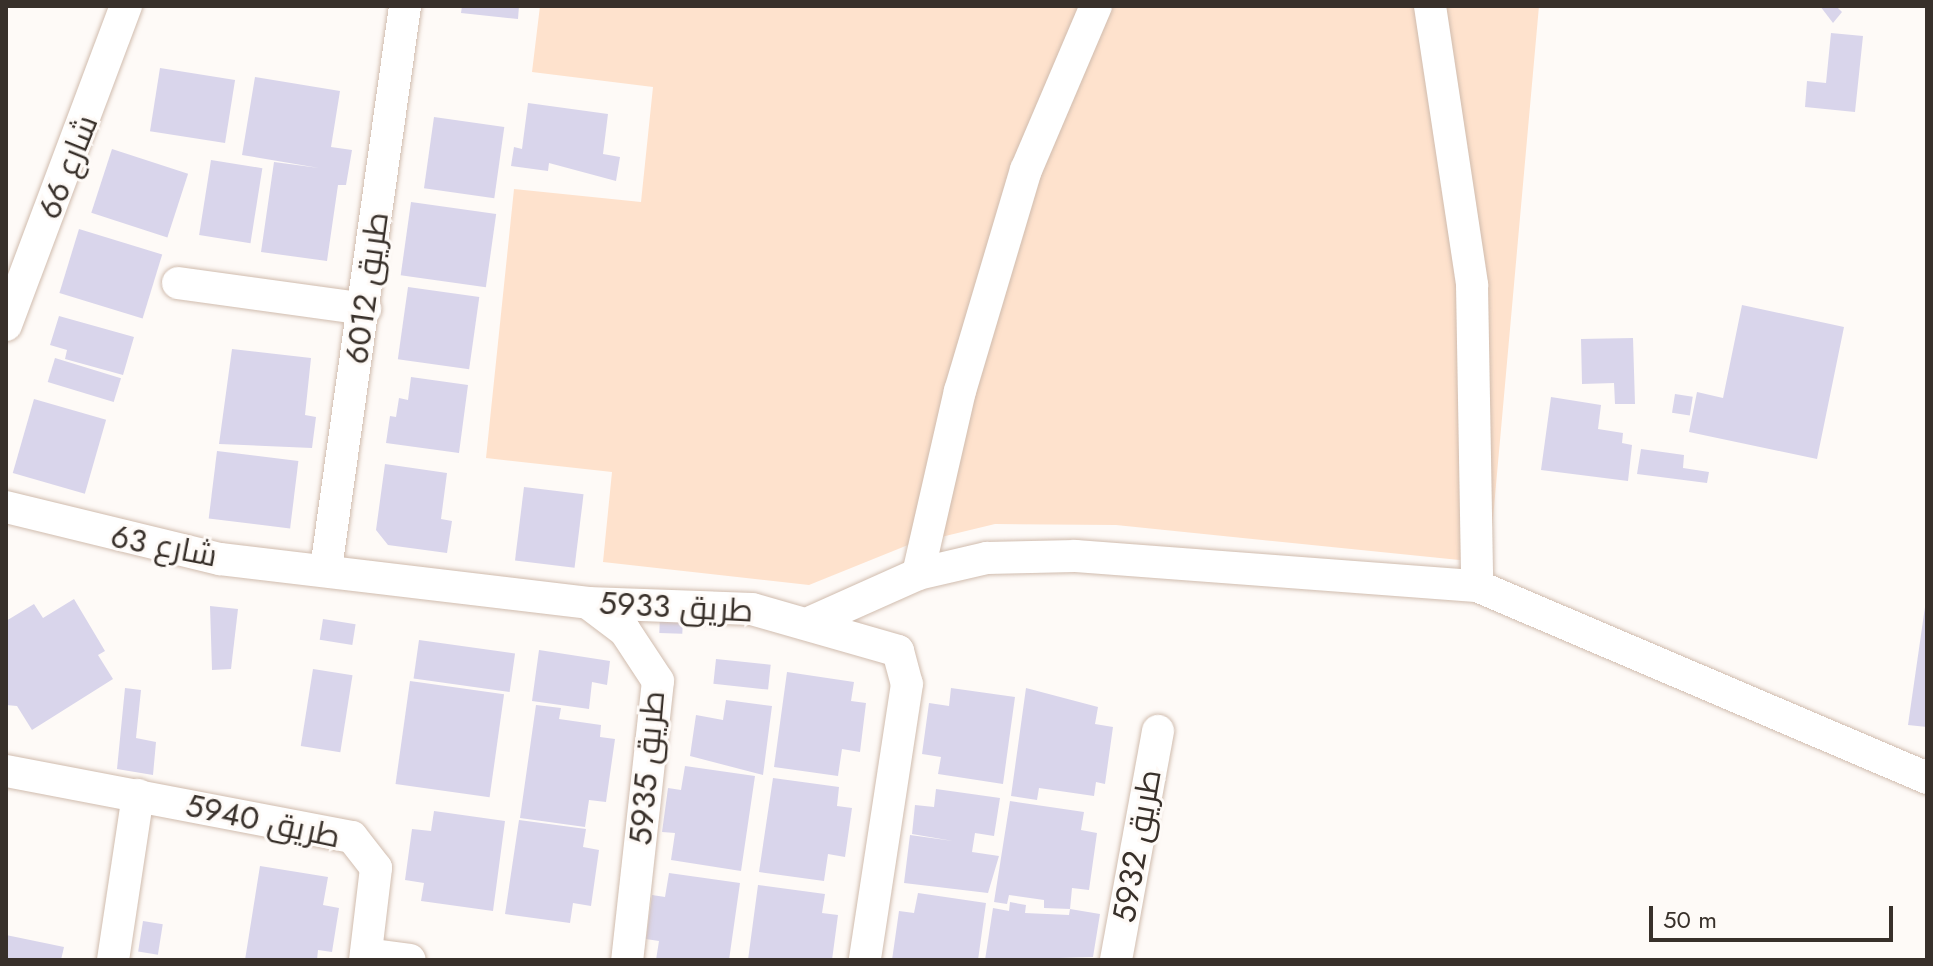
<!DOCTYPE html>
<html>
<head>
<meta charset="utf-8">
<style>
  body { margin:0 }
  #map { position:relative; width:1933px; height:966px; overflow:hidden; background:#fefaf7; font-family:Jost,Cairo,sans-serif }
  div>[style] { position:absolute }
  .green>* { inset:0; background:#fee2cd }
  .building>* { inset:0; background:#d9d5eb; transform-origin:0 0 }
  .roads { filter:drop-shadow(0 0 2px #d0bcae) drop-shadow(0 0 2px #d0bcae) }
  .minor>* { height:32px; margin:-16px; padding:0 16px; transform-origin:16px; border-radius:16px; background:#fff }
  span { translate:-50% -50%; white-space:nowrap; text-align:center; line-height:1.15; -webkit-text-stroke:6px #fefaf7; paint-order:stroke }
  .street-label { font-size:32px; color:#38302a }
  .frame { position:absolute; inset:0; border:8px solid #38302a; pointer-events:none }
  .scale { position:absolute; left:1649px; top:906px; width:244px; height:36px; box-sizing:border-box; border:4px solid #38302a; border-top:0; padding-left:10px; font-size:24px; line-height:28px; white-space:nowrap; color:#38302a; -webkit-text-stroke:6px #fefaf7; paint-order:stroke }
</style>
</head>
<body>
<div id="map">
  <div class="green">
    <i style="clip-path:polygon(540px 6px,1539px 6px,1489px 563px,1116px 525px,995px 524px,908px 545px,809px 585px,603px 562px,612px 472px,486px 458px,514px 189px,641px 202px,653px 87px,532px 72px)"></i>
  </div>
  <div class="building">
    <i style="clip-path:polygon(462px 6px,519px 6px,518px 19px,461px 13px)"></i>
    <i style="clip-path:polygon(1820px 6px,1836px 6px,1842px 12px,1833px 23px)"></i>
    <i style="clip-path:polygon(1831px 33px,1863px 36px,1855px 112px,1805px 107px,1807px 81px,1826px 83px)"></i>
    <i style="left:160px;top:68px;width:76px;height:64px;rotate:9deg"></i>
    <i style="clip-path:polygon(255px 77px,340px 91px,331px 147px,352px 150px,346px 185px,338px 185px,327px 261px,261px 252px,274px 162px,319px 168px,242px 155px)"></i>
    <i style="clip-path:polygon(528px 103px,608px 114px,603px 154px,620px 157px,616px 181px,549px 163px,548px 171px,511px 166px,514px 147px,522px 149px)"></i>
    <i style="left:434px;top:117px;width:71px;height:72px;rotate:8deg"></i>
    <i style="left:112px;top:149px;width:80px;height:67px;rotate:18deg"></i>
    <i style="left:211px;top:160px;width:52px;height:76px;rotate:9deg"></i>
    <i style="left:411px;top:202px;width:86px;height:74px;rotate:8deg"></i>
    <i style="left:79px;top:229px;width:87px;height:67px;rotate:17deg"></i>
    <i style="left:408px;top:287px;width:72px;height:73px;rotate:8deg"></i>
    <i style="clip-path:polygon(1742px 305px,1844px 327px,1817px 459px,1689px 432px,1697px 392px,1723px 398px)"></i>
    <i style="clip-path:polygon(59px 316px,134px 337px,123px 375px,65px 359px,67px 350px,50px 345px)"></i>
    <i style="clip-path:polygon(1633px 338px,1635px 404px,1615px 404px,1614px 383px,1582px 384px,1581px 339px)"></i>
    <i style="clip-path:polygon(232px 349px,311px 358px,305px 415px,316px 417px,312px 448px,219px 444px)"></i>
    <i style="left:55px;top:358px;width:69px;height:25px;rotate:17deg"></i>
    <i style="clip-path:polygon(411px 377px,468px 385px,459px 453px,386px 443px,390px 416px,396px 417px,399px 398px,408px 400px)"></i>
    <i style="left:1675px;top:394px;width:18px;height:19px;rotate:9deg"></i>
    <i style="clip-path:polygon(1551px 397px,1601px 405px,1598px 429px,1623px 433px,1622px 443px,1632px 445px,1628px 481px,1541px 470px)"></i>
    <i style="left:34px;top:399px;width:75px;height:77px;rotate:16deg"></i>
    <i style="clip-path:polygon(1641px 449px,1684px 455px,1683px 468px,1709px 472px,1707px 483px,1637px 474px)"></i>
    <i style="left:217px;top:451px;width:82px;height:68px;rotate:7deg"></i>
    <i style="clip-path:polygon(385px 464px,447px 473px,441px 519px,452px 521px,447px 553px,388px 545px,376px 530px)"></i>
    <i style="left:524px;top:487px;width:60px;height:74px;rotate:7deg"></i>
    <i style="clip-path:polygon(74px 599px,105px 651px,98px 655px,113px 679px,32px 730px,17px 706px,6px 705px,6px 621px,34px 604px,43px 618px)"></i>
    <i style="clip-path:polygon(210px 606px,238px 609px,231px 669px,212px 670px)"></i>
    <i style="clip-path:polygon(1925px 607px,1927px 607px,1927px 727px,1908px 725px)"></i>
    <i style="left:660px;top:614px;width:23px;height:19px;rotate:2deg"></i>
    <i style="left:323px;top:619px;width:33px;height:21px;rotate:9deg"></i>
    <i style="left:419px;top:640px;width:97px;height:39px;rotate:8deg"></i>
    <i style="clip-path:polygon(539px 650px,610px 661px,607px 685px,592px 682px,589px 709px,532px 701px)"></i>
    <i style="left:716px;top:659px;width:55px;height:25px;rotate:6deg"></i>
    <i style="left:313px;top:669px;width:40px;height:78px;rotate:9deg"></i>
    <i style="clip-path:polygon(787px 672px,854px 682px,851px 701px,866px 703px,860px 752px,842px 749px,838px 776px,774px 767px)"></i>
    <i style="left:410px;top:681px;width:95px;height:104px;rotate:8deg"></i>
    <i style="clip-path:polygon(125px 688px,141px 690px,136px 738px,156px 742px,153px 775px,117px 769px)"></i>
    <i style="clip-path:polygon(951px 688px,1015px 697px,1003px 784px,938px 774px,941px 757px,922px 754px,929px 703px,949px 706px)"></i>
    <i style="clip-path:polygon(1026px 688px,1098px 707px,1095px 724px,1113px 727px,1105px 784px,1096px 782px,1094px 796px,1039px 788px,1037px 800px,1011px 796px)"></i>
    <i style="clip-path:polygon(726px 700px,772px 706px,763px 775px,690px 756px,696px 715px,723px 720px)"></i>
    <i style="clip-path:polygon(536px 705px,561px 708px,559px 719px,601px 725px,600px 737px,615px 739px,606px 802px,589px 800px,585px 827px,520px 818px)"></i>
    <i style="clip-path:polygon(685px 766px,755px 776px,741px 871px,671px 860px,675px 833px,662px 832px,668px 788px,681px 790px)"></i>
    <i style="clip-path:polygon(773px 778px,839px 787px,837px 806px,852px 808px,845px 857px,828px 854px,824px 881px,759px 872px)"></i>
    <i style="clip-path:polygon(936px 789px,1000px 798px,994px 836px,975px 833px,972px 852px,999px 856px,988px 893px,904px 883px,910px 835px,953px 841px,912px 834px,915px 805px,934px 807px)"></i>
    <i style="clip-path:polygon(1010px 801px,1084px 812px,1081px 830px,1097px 833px,1089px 890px,1072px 888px,1070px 909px,1100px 914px,1093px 957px,985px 960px,993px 908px,1009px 911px,1010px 902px,1026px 905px,1025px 913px,1069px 915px,1070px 909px,1044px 908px,1044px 900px,1009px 895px,1007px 904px,994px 902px)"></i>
    <i style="clip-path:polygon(434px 811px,505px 821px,493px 911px,421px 901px,424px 883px,405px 880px,412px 829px,431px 831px)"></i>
    <i style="clip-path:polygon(519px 820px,586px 829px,583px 847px,599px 850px,591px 906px,573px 903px,570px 923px,505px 914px)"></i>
    <i style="clip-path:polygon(260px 866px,328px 877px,323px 905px,339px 908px,332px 952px,318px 950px,317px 960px,245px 960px)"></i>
    <i style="clip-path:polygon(669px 873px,740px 883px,729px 960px,656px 960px,659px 941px,646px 939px,652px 895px,665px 897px)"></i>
    <i style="clip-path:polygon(758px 885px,825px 894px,822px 913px,838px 915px,832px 960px,748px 960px)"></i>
    <i style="clip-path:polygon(918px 893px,986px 903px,978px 960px,892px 960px,899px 911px,914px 913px)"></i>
    <i style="left:143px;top:921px;width:20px;height:31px;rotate:9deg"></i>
    <i style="clip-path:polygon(6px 935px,64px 947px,61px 960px,6px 960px)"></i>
  </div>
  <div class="roads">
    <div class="minor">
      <i style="left:1430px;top:6px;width:282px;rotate:81.4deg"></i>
      <i style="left:1472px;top:285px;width:301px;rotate:89deg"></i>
      <i style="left:178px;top:283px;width:189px;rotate:7.9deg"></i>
      <i style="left:6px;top:325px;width:341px;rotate:-69.4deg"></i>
      <i style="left:6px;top:507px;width:220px;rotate:13.7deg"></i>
      <i style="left:220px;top:559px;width:371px;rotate:6.8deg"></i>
      <i style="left:588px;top:603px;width:164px;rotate:2.1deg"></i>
      <i style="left:752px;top:609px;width:152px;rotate:16deg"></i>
      <i style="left:898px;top:651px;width:34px;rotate:75deg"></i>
      <i style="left:907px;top:684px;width:279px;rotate:98.7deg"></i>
      <i style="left:326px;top:569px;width:569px;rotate:-82.01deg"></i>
      <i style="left:918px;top:574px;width:188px;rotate:-77.1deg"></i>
      <i style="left:960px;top:391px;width:231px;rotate:-73.4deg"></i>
      <i style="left:1026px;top:170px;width:178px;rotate:-66.9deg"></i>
      <i style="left:588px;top:603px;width:46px;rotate:37.1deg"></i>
      <i style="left:625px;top:631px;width:60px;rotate:56.6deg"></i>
      <i style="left:658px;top:681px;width:281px;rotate:96.3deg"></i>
      <i style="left:813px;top:621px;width:115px;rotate:-24.1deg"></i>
      <i style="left:918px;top:574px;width:71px;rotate:-13.1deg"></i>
      <i style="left:987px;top:558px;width:88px;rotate:-1.3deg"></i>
      <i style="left:1075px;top:556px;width:403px;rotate:4.3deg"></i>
      <i style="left:1477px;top:586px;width:489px;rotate:23.1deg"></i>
      <i style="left:6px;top:771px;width:352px;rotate:10.8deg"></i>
      <i style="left:352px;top:837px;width:39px;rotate:52deg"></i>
      <i style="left:376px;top:868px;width:93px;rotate:96.8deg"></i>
      <i style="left:366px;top:954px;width:44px;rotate:7.8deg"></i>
      <i style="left:113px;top:960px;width:167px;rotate:-81.4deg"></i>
      <i style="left:1116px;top:960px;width:233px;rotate:-79.6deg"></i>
    </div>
  </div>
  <div class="street-label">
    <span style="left:68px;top:167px;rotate:-68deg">شارع 66</span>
    <span style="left:367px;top:288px;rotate:-82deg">طريق 6012</span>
    <span style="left:164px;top:546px;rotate:11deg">شارع 63</span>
    <span style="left:676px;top:607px;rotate:3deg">طريق 5933</span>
    <span style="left:647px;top:768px;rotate:-85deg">طريق 5935</span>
    <span style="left:263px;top:821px;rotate:12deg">طريق 5940</span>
    <span style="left:1137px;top:846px;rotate:-80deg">طريق 5932</span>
  </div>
  <div class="frame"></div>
  <div class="scale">50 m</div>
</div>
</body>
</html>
